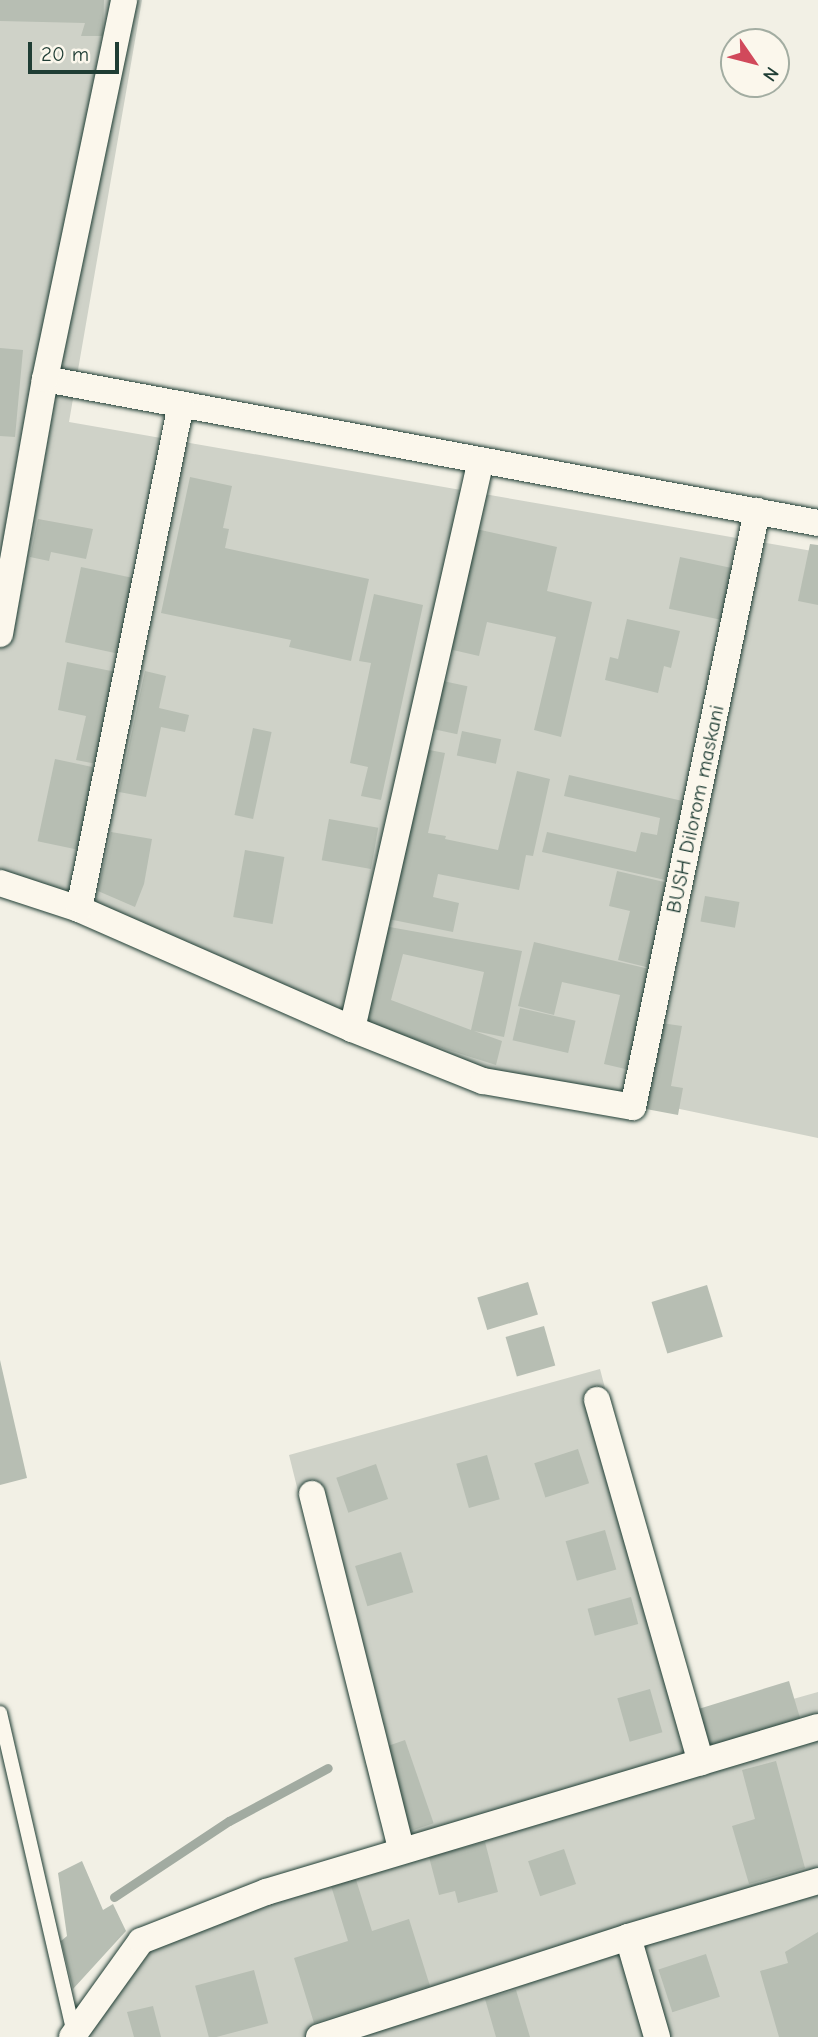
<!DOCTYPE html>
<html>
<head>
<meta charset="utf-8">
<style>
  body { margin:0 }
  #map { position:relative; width:818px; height:2037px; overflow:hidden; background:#f2f0e5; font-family:"Comic Neue",sans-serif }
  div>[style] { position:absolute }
  .green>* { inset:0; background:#cfd2c8 }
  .stream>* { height:9px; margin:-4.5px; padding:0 4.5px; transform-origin:4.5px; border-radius:4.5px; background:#a2aba1 }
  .building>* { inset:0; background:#b7beb3; transform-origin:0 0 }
  .roads { filter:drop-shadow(0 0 2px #1f3d34) drop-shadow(0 0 2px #1f3d34) }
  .lane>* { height:14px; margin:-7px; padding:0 7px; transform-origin:7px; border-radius:7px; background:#fbf7ec }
  .street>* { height:26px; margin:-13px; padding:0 13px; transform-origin:13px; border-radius:13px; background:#fbf7ec }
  span { translate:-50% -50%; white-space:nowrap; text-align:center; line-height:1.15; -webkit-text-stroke:5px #fbf7ec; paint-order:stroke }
  .street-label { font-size:21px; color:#1f3d34 }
  .north { position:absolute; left:720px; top:28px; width:70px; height:70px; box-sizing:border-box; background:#fbf7ec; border:2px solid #a3ada2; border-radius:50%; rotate:125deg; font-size:19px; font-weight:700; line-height:28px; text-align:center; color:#1f3d34 }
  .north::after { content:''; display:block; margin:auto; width:24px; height:32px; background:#d1495b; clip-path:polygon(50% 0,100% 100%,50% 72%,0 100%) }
  .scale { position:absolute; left:28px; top:42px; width:91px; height:32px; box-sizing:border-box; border:4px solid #1f3d34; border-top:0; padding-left:9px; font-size:21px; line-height:24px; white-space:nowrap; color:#1f3d34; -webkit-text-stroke:5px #fbf7ec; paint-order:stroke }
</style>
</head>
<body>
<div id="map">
  <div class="green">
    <i style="clip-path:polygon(0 0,142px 0,69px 422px,818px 552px,818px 1138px,362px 1042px,0 885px)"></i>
    <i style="clip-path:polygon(600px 1369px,694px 1727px,818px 1692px,818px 2037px,78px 2037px,144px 1949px,387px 1849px,289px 1455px)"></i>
  </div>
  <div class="stream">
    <i style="left:114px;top:1897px;width:138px;rotate:-33.5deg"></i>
    <i style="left:229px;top:1821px;width:112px;rotate:-28.2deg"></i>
  </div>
  <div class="building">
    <i style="clip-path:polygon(0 0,104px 0,103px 36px,81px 36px,85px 23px,0 21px)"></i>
    <i style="clip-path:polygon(0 348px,23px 350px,15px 437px,0 436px)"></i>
    <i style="clip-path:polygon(190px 477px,232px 486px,223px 528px,229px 529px,225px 548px,369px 579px,351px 661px,289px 647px,291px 640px,161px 613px)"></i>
    <i style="clip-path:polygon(38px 519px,93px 529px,86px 559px,51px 552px,49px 561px,30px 557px)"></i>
    <i style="clip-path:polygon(467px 527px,557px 547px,547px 591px,592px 602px,561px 737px,534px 730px,556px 637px,487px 622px,479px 656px,440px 647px)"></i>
    <i style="clip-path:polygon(810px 544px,818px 545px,818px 605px,798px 601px)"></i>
    <i style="left:680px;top:557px;width:60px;height:53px;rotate:12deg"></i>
    <i style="left:81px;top:567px;width:57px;height:77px;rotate:12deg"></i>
    <i style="clip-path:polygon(374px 594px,423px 605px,381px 800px,361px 796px,368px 767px,350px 763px,371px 663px,359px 661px)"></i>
    <i style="clip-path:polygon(627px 619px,680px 631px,671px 668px,664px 666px,658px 693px,605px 680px,610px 657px,618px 659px)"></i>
    <i style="clip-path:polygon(67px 662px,121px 673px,102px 765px,76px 760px,86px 716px,58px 710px)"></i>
    <i style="clip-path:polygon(145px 671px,166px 676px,159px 708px,189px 715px,185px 732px,161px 727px,146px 797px,119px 792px)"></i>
    <i style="left:443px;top:681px;width:25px;height:49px;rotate:12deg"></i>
    <i style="left:253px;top:728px;width:19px;height:89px;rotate:12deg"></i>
    <i style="left:462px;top:731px;width:40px;height:25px;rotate:12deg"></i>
    <i style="clip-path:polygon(424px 749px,445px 753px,428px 833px,446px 836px,445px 839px,498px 850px,517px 771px,550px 779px,533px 856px,526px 855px,519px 890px,438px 874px,433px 897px,459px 903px,453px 932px,388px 919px)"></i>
    <i style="left:55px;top:759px;width:44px;height:84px;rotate:12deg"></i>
    <i style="clip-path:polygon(569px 775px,687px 802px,674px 882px,542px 852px,547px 832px,636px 852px,641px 832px,657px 835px,660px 818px,564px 796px)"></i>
    <i style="left:329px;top:819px;width:50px;height:42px;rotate:10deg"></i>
    <i style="clip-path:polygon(111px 832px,152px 839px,144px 884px,135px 907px,98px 891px)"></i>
    <i style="left:245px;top:850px;width:40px;height:68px;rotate:10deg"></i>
    <i style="clip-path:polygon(617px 871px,673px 884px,654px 969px,618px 960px,630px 911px,609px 906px)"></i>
    <i style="left:705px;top:896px;width:35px;height:26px;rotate:10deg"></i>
    <i style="clip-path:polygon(evenodd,384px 926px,522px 951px,504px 1037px,474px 1031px,502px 1041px,496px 1065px,363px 1023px,384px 926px,403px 954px,484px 972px,471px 1030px,391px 1000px,403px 954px)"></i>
    <i style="clip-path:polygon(534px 942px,658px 971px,634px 1071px,604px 1064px,620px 995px,562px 982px,554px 1015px,518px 1006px)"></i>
    <i style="left:520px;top:1008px;width:57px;height:33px;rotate:13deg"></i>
    <i style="clip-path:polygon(661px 1023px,682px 1026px,671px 1086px,683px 1088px,678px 1115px,646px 1109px)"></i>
    <i style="left:528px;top:1282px;width:34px;height:53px;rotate:73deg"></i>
    <i style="left:707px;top:1285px;width:54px;height:58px;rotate:73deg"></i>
    <i style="left:544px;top:1326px;width:41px;height:40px;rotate:74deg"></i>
    <i style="clip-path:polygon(0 1360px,27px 1478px,0 1485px)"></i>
    <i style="left:578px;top:1449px;width:36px;height:46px;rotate:72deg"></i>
    <i style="left:487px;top:1455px;width:46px;height:32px;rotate:74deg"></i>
    <i style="left:376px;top:1464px;width:37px;height:42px;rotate:71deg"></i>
    <i style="left:605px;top:1530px;width:41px;height:41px;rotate:74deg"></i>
    <i style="left:401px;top:1552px;width:42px;height:48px;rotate:73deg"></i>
    <i style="left:631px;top:1597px;width:28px;height:45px;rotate:75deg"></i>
    <i style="clip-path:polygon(789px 1681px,803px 1728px,703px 1746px,692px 1711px)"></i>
    <i style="left:650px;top:1689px;width:45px;height:34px;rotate:74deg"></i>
    <i style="left:405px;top:1740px;width:88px;height:25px;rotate:71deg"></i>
    <i style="clip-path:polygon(776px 1761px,805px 1868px,749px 1884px,732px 1826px,755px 1819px,742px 1770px)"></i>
    <i style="clip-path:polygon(485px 1842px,498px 1892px,458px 1903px,455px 1891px,439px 1895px,429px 1857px)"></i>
    <i style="left:564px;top:1849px;width:37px;height:38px;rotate:71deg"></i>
    <i style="clip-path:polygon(82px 1861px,103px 1910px,113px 1904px,126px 1931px,73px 1989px,61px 1941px,67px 1936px,58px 1873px)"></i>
    <i style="clip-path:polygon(353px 1870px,372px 1931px,409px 1919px,430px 1986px,314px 2023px,294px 1958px,348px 1941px,329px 1879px)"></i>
    <i style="clip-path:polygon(818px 1932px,818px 2037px,779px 2037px,760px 1971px,788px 1963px,785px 1952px)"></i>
    <i style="left:706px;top:1954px;width:45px;height:50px;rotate:72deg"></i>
    <i style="left:254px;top:1970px;width:55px;height:61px;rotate:75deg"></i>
    <i style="clip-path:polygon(516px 1990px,530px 2037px,496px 2037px,485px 1999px)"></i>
    <i style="clip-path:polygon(153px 2006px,161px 2037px,134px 2037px,127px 2012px)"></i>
  </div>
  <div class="roads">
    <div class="lane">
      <i style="left:0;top:1713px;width:329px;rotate:77deg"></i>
    </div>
    <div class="street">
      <i style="left:45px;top:379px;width:786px;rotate:10.55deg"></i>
      <i style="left:0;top:634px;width:259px;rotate:-80deg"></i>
      <i style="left:45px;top:379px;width:387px;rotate:-78.2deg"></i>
      <i style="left:0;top:883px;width:83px;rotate:18.2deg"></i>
      <i style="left:79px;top:909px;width:298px;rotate:23.7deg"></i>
      <i style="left:352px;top:1029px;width:141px;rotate:21.7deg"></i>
      <i style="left:483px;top:1081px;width:152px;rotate:9.8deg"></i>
      <i style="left:633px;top:1107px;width:609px;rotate:-78.25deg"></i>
      <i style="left:79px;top:909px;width:515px;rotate:-78.58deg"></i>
      <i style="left:352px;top:1029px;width:583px;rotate:-77.23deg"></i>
      <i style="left:597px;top:1400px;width:377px;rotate:74deg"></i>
      <i style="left:312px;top:1494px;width:366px;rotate:75.9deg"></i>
      <i style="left:628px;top:1937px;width:104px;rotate:73.8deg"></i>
      <i style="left:72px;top:2037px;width:118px;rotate:-54.3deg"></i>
      <i style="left:141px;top:1941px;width:134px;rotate:-21.4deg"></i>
      <i style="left:266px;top:1892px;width:576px;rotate:-16.64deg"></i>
      <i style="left:319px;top:2037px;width:325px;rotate:-17.9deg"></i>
      <i style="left:628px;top:1937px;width:198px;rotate:-16.4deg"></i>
    </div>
  </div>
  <div class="street-label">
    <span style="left:695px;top:809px;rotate:-78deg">BUSH Dilorom maskani</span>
  </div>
  <div class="north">N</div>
  <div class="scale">20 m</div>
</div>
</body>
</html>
